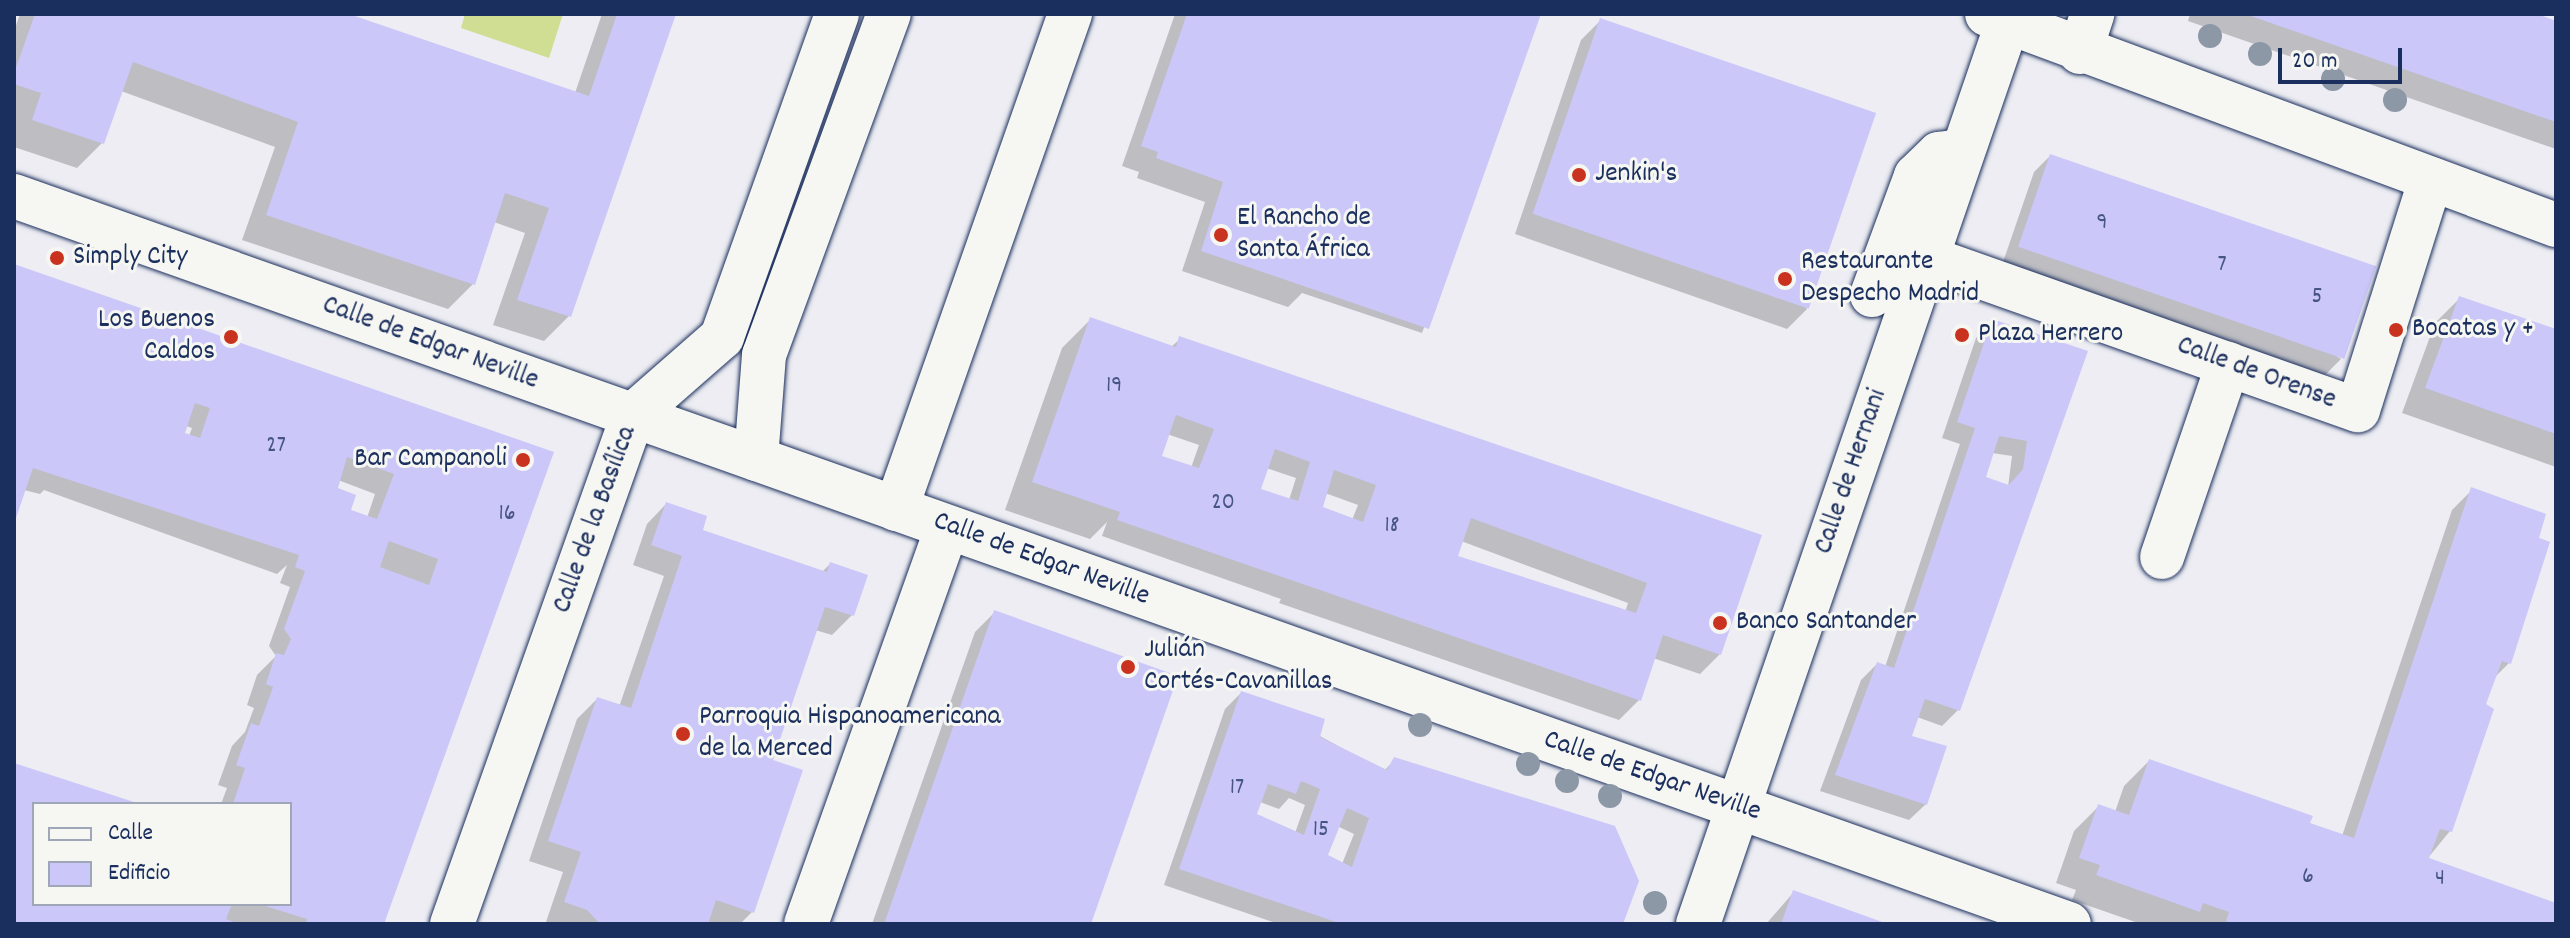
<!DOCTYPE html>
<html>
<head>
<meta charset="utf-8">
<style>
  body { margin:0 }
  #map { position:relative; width:2570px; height:938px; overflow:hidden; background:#ededf3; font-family:Dekko,sans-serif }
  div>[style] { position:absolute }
  .green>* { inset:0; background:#cfde92 }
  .shadow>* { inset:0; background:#0003 }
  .building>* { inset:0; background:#cbc7f9; transform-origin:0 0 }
  .roads { filter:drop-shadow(0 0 2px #1b2f5e) drop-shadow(0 0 2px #1b2f5e) }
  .minor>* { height:44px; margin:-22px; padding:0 22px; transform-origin:22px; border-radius:22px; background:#f6f6f2 }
  .trees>* { width:24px; height:24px; margin:-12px; border-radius:50%; background:#8d98a7 }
  .dots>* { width:22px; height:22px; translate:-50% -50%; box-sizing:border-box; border:4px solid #f6f6f2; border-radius:50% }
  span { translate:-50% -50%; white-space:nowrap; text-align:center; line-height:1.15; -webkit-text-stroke:6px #f6f6f2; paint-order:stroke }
  .number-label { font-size:24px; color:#475585 }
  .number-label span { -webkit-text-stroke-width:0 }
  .poi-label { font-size:28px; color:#1b2f5e }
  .left { translate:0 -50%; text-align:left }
  .right { translate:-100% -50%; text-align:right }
  .street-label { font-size:28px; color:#1b2f5e }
  .frame { position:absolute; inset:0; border:16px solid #1b2f5e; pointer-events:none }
  .legend { position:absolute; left:32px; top:802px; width:260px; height:104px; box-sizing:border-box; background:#f6f6f2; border:2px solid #9ea6b7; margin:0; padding:10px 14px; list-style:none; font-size:24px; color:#1b2f5e }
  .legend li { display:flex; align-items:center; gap:16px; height:40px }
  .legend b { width:40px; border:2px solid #9ea6b7 }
  .scale { position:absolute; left:2278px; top:48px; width:124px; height:36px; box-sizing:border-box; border:4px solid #1b2f5e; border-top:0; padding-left:10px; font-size:24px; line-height:28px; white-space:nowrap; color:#1b2f5e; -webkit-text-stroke:6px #f6f6f2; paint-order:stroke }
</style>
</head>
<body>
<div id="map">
  <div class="green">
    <i style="clip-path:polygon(465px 14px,563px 14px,549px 58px,461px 28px)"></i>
  </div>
  <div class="shadow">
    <i style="clip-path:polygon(20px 14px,343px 14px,575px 93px,602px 14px,674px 14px,569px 316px,544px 341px,493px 325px,525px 233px,494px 222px,473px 284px,448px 309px,242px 240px,275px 147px,121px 91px,102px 143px,77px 168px,14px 147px,14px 31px)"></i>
    <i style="clip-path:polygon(1175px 14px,1539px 14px,1422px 333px,1302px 293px,1288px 307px,1182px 271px,1205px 202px,1137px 178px,1139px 172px,1122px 166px)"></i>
    <i style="clip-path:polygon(2190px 14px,2530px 14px,2556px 23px,2556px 149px,2188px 21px)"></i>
    <i style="clip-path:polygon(1601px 20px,1807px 309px,1787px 329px,1515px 234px,1581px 40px)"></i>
    <i style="clip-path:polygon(2050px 156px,2341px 359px,2325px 375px,2003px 262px,2034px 172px)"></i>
    <i style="clip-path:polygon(evenodd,14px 266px,551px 453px,382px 924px,14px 924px,14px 765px,132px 804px,34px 804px,34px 904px,290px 904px,290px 804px,221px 804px,227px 788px,218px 785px,232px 746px,245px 732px,254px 708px,247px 705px,257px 675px,276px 656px,269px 646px,290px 587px,280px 583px,287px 565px,277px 574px,44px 490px,40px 494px,24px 490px,14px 518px,14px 266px,186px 426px,192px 428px,189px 436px,183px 434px,186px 426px,14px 266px,338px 480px,375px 494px,367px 518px,349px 511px,336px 489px,338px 480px)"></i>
    <i style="clip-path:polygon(2460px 298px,2556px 332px,2556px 467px,2402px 413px,2435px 323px)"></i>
    <i style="clip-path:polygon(evenodd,1090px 320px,1171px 347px,1180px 339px,1759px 537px,1720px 654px,1700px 674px,1653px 658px,1639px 700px,1619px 720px,1279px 603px,1281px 599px,1102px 536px,1107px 522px,1090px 539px,1005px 510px,1062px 348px,1090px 320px,1167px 434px,1199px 445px,1191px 468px,1160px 457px,1167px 434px,1090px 320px,1266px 468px,1296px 478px,1289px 500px,1258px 490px,1266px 468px,1090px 320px,1325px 493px,1358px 505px,1352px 520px,1320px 508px,1325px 493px,1090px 320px,1461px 541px,1628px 603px,1625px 612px,1456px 557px,1461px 541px)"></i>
    <i style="clip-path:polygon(evenodd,1992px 322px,2085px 352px,1958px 710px,1942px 726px,1917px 717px,1910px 737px,1926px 804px,1909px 820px,1820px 791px,1861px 680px,1877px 664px,1885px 667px,1960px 444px,1942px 438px,1976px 338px,1992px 322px,1992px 453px,2012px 456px,2008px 487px,1983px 478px,1992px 453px)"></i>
    <i style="clip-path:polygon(2472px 490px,2509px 663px,2493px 679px,2450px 831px,2427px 859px,2556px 905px,2556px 924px,2141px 924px,2072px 900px,2076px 890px,2056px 883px,2074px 831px,2099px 806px,2115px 812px,2124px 786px,2149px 761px,2342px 836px,2452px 510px)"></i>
    <i style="clip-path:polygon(666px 504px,700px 531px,822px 572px,830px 564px,865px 576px,852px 615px,832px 635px,815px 630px,771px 761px,752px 912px,740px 924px,552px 924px,546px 922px,563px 872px,529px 861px,577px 719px,597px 699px,619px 707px,664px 576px,633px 565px,647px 524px)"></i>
    <i style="clip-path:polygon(995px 612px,1089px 924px,872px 924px,975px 632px)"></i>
    <i style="clip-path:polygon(evenodd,1241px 693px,1384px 771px,1395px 759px,1621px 924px,1279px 924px,1164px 885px,1225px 709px,1241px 693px,1289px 798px,1305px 805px,1295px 833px,1255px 815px,1260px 802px,1279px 809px,1289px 798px,1241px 693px,1337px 826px,1354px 834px,1342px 864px,1326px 856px,1337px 826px)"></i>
    <i style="clip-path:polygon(1793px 893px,1883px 924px,1766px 924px)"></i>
  </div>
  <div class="building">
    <i style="clip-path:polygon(35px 14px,349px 14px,589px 96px,617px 14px,676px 14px,571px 317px,517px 300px,549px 208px,505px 193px,475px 285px,266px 215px,298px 122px,133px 62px,104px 144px,32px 120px,41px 93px,14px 84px,14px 73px)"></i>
    <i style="clip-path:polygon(1187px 14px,1541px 14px,1429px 329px,1201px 251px,1223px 182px,1156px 158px,1158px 152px,1141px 146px)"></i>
    <i style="clip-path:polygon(2245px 14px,2537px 14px,2556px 21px,2556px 122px)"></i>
    <i style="left:1600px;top:18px;width:292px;height:207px;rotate:19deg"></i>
    <i style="left:2050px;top:154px;width:345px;height:98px;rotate:19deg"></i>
    <i style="clip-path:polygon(evenodd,14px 264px,554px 452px,384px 924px,306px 924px,307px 919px,262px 905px,290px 904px,290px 804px,233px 804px,245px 768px,236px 765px,251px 723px,259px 726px,273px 687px,266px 684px,276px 653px,284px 655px,291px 639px,284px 629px,305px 571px,295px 567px,299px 555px,33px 468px,14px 524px,14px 264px,195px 403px,210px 408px,200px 438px,185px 433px,195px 403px,14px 264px,347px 457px,394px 474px,377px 519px,351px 510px,356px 495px,338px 488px,347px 457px,14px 264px,389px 541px,438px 559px,429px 585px,380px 567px,389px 541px)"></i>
    <i style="clip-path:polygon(2459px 296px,2556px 329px,2556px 434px,2425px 388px)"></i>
    <i style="clip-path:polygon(evenodd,1090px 317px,1176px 347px,1179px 336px,1762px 535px,1721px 655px,1663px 635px,1641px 701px,1117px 520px,1120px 512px,1032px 482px,1090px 317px,1176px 415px,1214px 429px,1199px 468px,1162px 456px,1176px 415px,1090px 317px,1275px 449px,1310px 462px,1298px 501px,1261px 489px,1275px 449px,1090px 317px,1334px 470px,1376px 485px,1363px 522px,1323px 507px,1334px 470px,1090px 317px,1471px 518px,1647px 583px,1636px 613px,1458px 556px,1471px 518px)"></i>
    <i style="clip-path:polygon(evenodd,1992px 319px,2088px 351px,1960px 711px,1925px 699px,1912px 736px,1947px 746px,1927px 805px,1835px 775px,1877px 662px,1894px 668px,1975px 428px,1957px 422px,1992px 319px,1999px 436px,2027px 441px,2023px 469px,2009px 485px,1986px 477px,1999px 436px)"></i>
    <i style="clip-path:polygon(2471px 487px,2546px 514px,2539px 538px,2550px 542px,2511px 664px,2502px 661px,2486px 704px,2494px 709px,2452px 832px,2440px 829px,2429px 858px,2556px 903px,2556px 924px,2234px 924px,2226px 921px,2229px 912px,2203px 903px,2200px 912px,2096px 875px,2100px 865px,2079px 858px,2098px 804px,2129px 815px,2149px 759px,2313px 816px,2310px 823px,2354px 838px)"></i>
    <i style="clip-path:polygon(666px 502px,707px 516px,703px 530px,827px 572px,830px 562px,868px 575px,854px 616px,825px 607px,773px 760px,803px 770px,754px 913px,716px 900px,708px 924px,600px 924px,587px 910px,564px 902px,581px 852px,548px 841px,597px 697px,631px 708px,682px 556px,651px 545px)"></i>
    <i style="clip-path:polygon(994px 610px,1178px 676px,1091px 924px,884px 924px)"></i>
    <i style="clip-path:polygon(evenodd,1241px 691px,1325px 719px,1320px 737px,1387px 770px,1394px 757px,1615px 826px,1639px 881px,1623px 924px,1342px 924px,1179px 869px,1241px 691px,1301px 781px,1320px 789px,1304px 835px,1257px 814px,1268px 784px,1296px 794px,1301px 781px,1241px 691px,1347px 808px,1369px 818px,1352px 867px,1328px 855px,1347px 808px)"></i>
    <i style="clip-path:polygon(14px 763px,137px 803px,34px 804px,34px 904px,232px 904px,226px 919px,239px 924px,14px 924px)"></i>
    <i style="clip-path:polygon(1793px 890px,1888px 924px,1781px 924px)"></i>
  </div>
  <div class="roads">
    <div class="minor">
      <i style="left:1987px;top:14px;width:607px;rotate:20.35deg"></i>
      <i style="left:2080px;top:52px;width:40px;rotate:-72deg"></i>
      <i style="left:14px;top:196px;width:2180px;rotate:19.51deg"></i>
      <i style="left:1925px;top:257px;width:459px;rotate:19.5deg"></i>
      <i style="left:2358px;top:410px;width:242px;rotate:-72.5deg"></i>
      <i style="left:1872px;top:295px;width:127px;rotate:-69.7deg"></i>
      <i style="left:1916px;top:176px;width:32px;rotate:-44deg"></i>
      <i style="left:1939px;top:154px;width:22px;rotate:-8deg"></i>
      <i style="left:756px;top:459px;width:104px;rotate:-85.6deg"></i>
      <i style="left:764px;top:355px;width:363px;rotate:-69.9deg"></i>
      <i style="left:896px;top:509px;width:525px;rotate:-70.63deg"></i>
      <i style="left:2162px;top:557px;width:204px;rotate:-71.1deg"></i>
      <i style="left:452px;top:924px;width:540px;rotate:-70.42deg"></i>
      <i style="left:633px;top:415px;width:118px;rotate:-41.2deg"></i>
      <i style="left:722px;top:337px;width:343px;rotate:-70.4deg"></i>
      <i style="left:806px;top:924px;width:421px;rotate:-70.4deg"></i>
      <i style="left:1698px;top:924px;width:955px;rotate:-71.05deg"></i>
    </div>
  </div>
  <div class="trees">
    <i style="left:2210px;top:36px"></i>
    <i style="left:2260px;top:54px"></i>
    <i style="left:2333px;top:79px"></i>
    <i style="left:2395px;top:100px"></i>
    <i style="left:1420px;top:725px"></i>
    <i style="left:1528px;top:764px"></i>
    <i style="left:1567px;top:781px"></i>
    <i style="left:1610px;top:796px"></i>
    <i style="left:1655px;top:903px"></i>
  </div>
  <div class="dots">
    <i style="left:1579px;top:175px;background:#c8321e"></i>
    <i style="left:1221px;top:235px;background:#c8321e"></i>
    <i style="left:57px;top:258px;background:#c8321e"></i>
    <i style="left:1785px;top:279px;background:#c8321e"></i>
    <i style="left:2396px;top:330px;background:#c8321e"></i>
    <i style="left:1962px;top:335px;background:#c8321e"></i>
    <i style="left:231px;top:337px;background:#c8321e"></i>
    <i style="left:523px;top:460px;background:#c8321e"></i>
    <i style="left:1720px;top:623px;background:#c8321e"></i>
    <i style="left:1128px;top:667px;background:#c8321e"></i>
    <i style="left:683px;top:734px;background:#c8321e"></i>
  </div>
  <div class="number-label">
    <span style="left:2102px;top:224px">9</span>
    <span style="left:2222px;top:266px">7</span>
    <span style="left:2317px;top:298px">5</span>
    <span style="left:1114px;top:387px">19</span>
    <span style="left:276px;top:447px">27</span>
    <span style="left:1223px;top:504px">20</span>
    <span style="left:507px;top:515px">16</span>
    <span style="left:1392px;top:527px">18</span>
    <span style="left:1237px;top:789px">17</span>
    <span style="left:1321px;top:831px">15</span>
    <span style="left:2308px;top:878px">6</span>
    <span style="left:2440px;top:880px">4</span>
  </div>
  <div class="poi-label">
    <span class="left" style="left:1595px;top:175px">Jenkin's</span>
    <span class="left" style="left:1237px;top:235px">El Rancho de<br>Santa África</span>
    <span class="left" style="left:73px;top:258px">Simply City</span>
    <span class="left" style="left:1801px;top:279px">Restaurante<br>Despecho Madrid</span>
    <span class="right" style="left:215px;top:337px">Los Buenos<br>Caldos</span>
    <span class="left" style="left:2412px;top:330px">Bocatas y +</span>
    <span class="left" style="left:1978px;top:335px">Plaza Herrero</span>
    <span class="right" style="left:507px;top:460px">Bar Campanoli</span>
    <span class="left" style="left:1736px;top:623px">Banco Santander</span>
    <span class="left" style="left:1144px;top:667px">Julián<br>Cortés-Cavanillas</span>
    <span class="left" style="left:699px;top:734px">Parroquia Hispanoamericana<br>de la Merced</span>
  </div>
  <div class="street-label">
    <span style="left:430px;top:344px;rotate:20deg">Calle de Edgar Neville</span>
    <span style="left:2256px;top:374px;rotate:20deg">Calle de Orense</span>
    <span style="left:1852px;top:472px;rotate:-71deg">Calle de Hernani</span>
    <span style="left:596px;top:520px;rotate:-70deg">Calle de la Basílica</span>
    <span style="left:1041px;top:560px;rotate:20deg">Calle de Edgar Neville</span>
    <span style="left:1652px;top:777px;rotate:19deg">Calle de Edgar Neville</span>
  </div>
  <div class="frame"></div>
  <ul class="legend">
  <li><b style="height:10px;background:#f6f6f2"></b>Calle</li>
  <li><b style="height:22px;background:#cbc7f9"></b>Edificio</li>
  </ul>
  <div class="scale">20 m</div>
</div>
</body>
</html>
